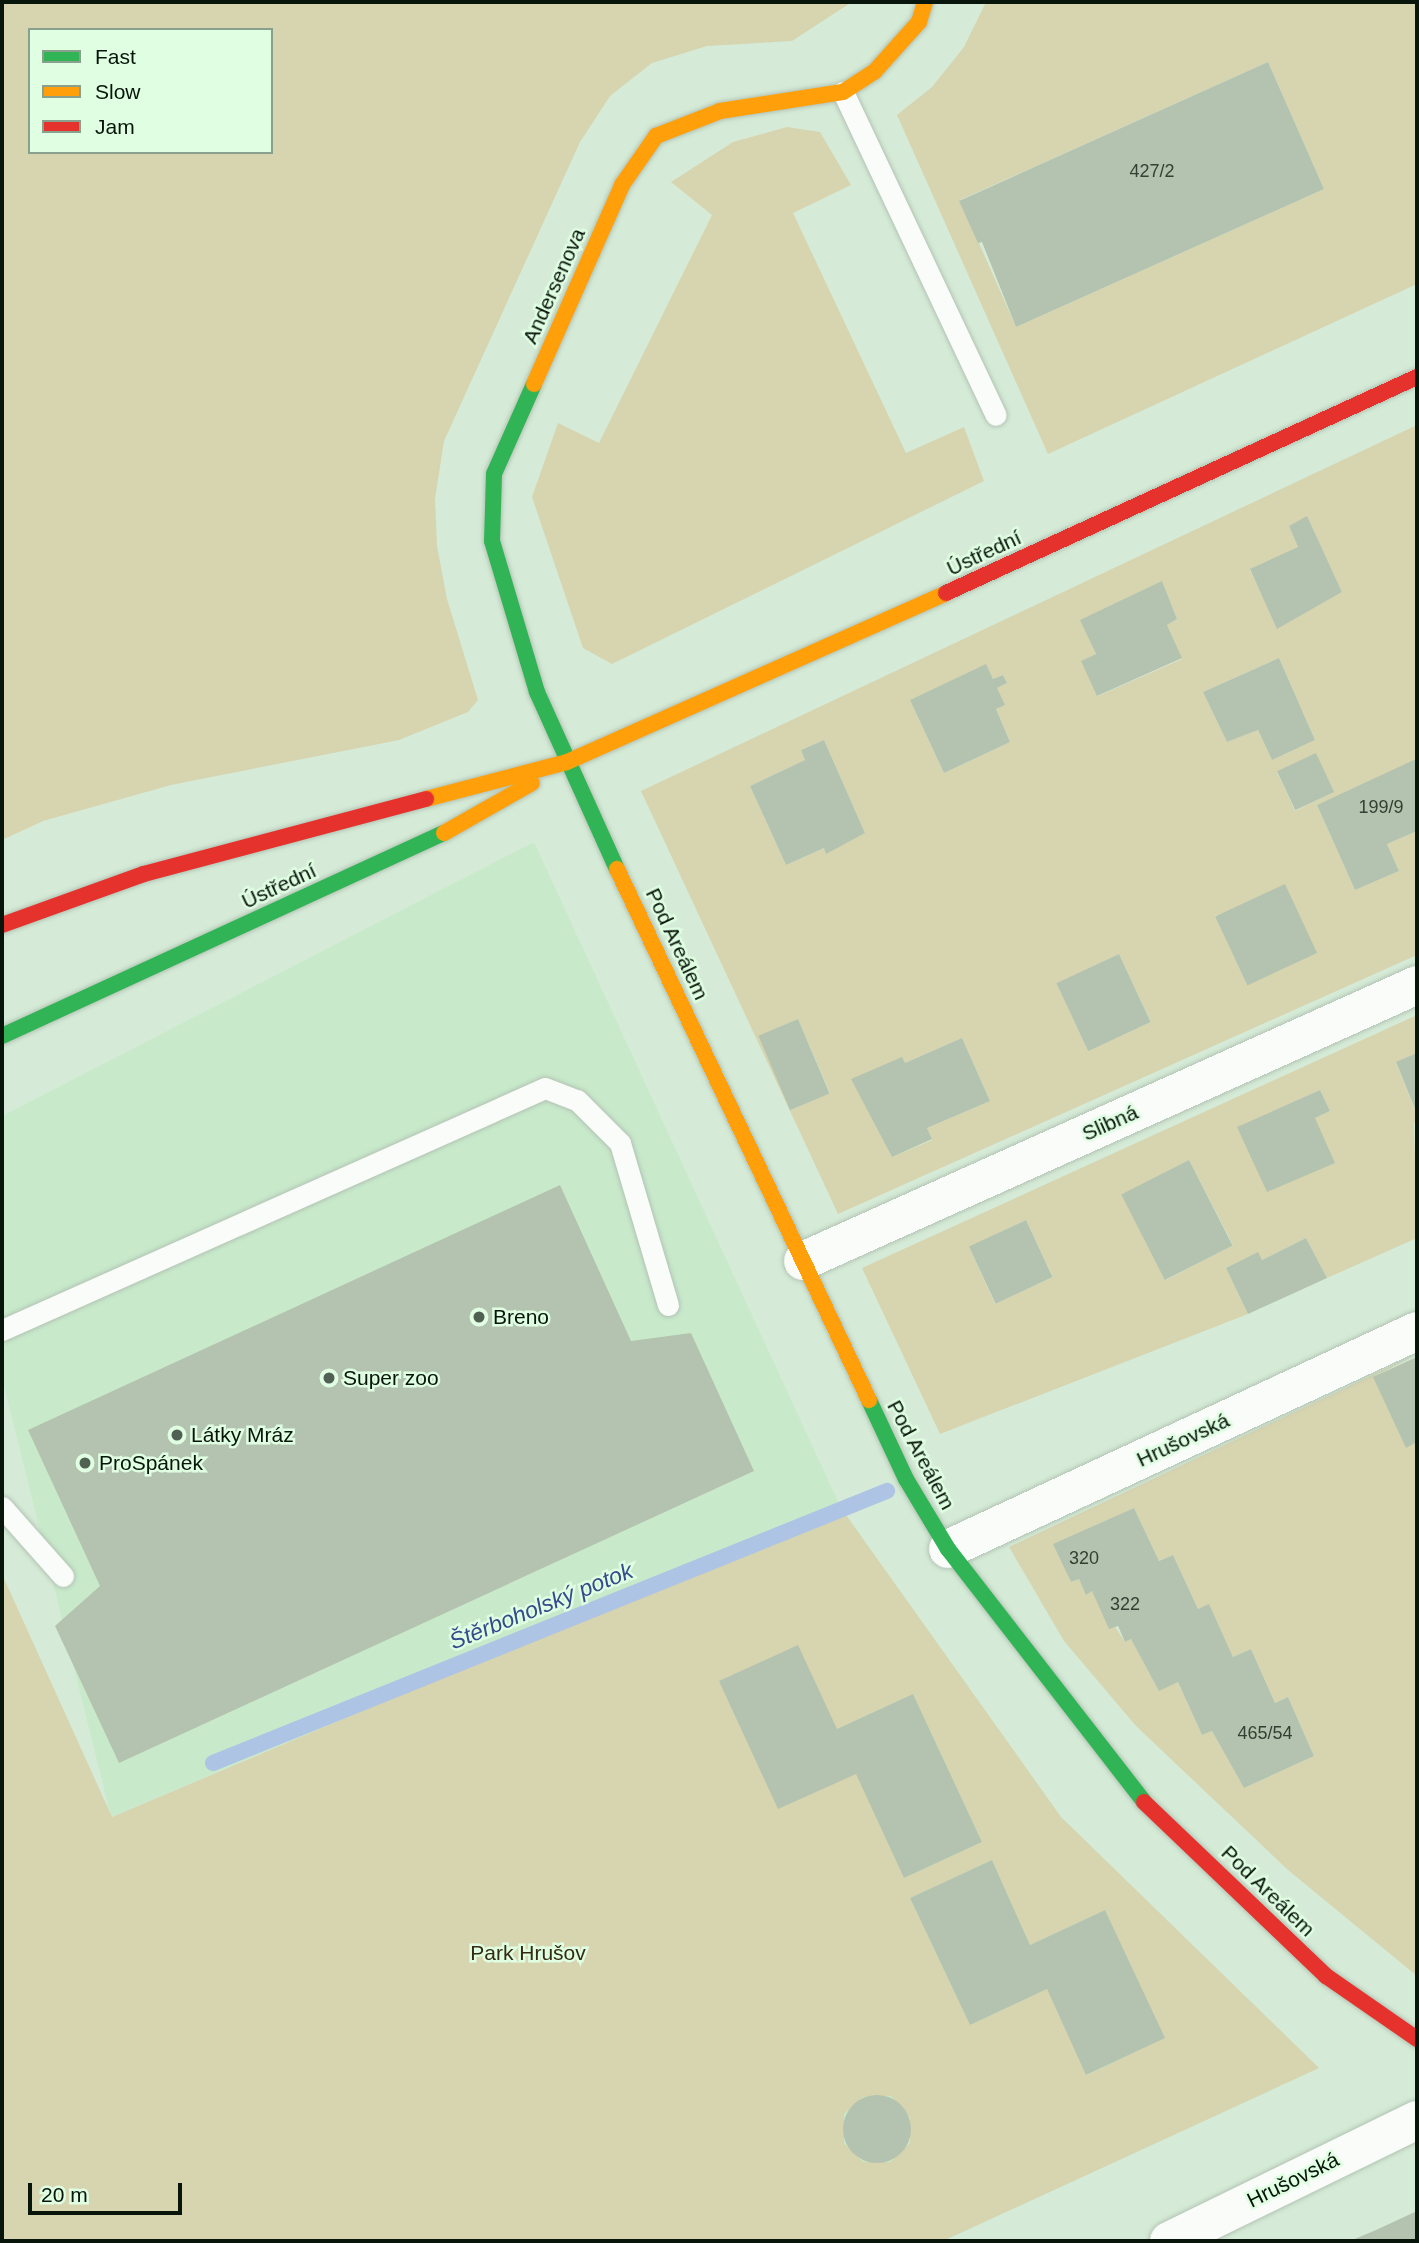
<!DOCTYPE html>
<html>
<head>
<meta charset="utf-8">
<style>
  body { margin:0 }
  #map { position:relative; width:1419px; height:2243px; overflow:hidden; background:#d5ebd7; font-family:Helvetica,sans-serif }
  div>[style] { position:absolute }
  .built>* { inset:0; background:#c8eacb }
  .green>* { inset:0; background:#d7d4b0 }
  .stream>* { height:16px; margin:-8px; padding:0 8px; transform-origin:8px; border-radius:8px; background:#aec4e4 }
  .building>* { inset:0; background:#b4c3af; transform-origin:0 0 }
  .round { border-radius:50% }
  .roads { filter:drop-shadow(0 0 2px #b3c3b4) drop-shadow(0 0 2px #b3c3b4) }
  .lane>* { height:21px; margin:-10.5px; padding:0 10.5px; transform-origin:10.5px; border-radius:10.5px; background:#f9fcf9 }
  .street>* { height:38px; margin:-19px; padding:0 19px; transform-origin:19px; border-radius:19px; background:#f9fcf9 }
  .fast>* { height:16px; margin:-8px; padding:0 8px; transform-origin:8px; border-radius:8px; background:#30b455 }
  .slow>* { height:16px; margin:-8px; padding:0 8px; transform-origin:8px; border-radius:8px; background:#ff9f0a }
  .jam>* { height:16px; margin:-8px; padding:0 8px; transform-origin:8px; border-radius:8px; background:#e5322d }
  .dots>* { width:19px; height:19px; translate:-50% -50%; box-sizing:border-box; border:4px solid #dffee2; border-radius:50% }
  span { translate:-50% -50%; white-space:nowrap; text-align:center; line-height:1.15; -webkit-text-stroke:5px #dffee2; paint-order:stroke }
  .number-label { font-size:18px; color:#334033 }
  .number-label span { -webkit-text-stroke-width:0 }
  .street-label { font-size:21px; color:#08150a }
  .poi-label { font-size:21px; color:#08150a }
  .left { translate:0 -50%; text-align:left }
  .park-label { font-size:21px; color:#352b10 }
  .water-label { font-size:23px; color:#344b8c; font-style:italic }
  .frame { position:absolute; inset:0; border:4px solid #08150a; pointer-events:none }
  .legend { position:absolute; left:28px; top:28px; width:245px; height:126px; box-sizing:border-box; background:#dffee2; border:2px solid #89a18c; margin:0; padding:9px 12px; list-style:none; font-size:21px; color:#08150a }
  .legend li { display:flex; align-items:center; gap:14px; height:35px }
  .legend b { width:35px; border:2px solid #89a18c }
  .scale { position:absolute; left:28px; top:2183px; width:154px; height:32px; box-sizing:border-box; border:4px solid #08150a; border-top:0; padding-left:9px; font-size:21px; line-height:24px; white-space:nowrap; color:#08150a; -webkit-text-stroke:5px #dffee2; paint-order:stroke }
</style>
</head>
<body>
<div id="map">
  <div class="built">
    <i style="clip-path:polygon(534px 842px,841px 1508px,1061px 1817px,1319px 2068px,943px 2241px,870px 2241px,607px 1607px,111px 1817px,2px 1378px,2px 1116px)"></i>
  </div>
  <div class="green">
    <i style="clip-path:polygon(evenodd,2px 2px,852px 2px,792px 41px,707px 46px,652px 63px,610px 96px,580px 142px,444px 441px,435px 499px,437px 546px,447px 599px,478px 700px,468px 712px,399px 740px,171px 785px,43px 821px,2px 840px,2px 2px,30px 30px,271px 30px,271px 152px,30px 152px,30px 30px)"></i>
    <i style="clip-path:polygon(evenodd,986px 2px,1417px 2px,1417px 284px,1048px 454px,897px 115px,932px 87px,964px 47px,986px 2px,1268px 62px,1324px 189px,1016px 327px,960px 200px,1268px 62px)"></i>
    <i style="clip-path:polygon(787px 127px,820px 132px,851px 185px,793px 213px,906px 453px,964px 427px,984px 481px,612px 664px,583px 648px,532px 497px,558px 423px,599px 443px,712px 215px,671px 182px,733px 142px)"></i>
    <i style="clip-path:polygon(evenodd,1417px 425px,1417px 762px,1317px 805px,1355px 890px,1399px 871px,1387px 844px,1417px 831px,1417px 955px,838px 1214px,641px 791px,1417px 425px,1307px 517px,1342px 592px,1278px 628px,1250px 570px,1298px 547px,1289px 526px,1307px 517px,1417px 425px,1162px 582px,1177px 619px,1167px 625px,1182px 659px,1098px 696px,1082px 661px,1096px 654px,1081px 620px,1162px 582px,1417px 425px,1279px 658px,1315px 740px,1272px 760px,1258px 730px,1227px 742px,1203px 692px,1279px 658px,1417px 425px,985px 665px,993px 679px,1003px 675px,1007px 683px,997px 688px,996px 709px,1010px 742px,944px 773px,910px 700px,985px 665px,1417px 425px,824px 740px,865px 833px,826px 853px,824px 848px,786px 865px,750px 786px,805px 760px,801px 750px,824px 740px,1417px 425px,1316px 754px,1334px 792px,1295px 811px,1277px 772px,1316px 754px,1417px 425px,1215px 915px,1316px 953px,1247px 985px,1215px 915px,1417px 425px,1119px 954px,1151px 1022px,1088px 1051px,1057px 984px,1119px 954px,1417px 425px,798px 1019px,830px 1093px,791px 1110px,759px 1036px,798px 1019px,1417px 425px,962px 1038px,990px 1101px,927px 1128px,932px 1140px,892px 1157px,852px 1079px,905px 1063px,962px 1038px)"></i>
    <i style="clip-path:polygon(evenodd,1417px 1015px,1417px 1053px,1396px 1063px,1417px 1115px,1414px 1124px,1417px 1238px,1327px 1278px,1306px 1238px,1262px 1260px,1257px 1253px,1226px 1268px,1248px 1314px,940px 1434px,862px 1268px,1417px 1015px,1320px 1090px,1330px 1111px,1315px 1118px,1267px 1191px,1238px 1127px,1320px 1090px,1417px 1015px,1189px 1160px,1233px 1245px,1166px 1280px,1122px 1195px,1189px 1160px,1417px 1015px,1026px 1220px,1053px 1277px,995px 1304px,969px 1247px,1026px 1220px)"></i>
    <i style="clip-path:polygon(evenodd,1417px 1354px,1374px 1377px,1406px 1447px,1417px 1442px,1417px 1976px,1288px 1870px,1136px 1726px,1064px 1641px,1009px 1547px,1417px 1354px,1134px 1508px,1159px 1561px,1173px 1555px,1198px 1609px,1209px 1605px,1233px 1657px,1251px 1649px,1275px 1703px,1288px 1697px,1314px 1756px,1244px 1788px,1212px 1731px,1202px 1735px,1178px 1682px,1159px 1690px,1131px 1639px,1125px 1642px,1092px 1591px,1086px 1594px,1079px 1579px,1071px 1582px,1054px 1544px,1134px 1508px)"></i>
    <i style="clip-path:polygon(evenodd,841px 1508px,1061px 1817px,1319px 2068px,943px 2241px,2px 2241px,2px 1574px,112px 1817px,841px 1508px,913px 1694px,982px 1842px,904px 1878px,837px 1729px,913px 1694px,841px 1508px,992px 1860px,1030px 1945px,1105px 1910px,1164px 2038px,1087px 2075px,1047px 1989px,970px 2025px,910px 1898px,992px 1860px,841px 1508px,891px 2096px,910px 2117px,910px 2143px,890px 2162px,863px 2162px,844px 2143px,844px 2114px,863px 2097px,891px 2096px)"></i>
  </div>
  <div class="stream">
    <i style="left:213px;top:1763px;width:727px;rotate:-21.98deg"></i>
  </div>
  <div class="building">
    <i style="clip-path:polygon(1268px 62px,1324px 189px,1016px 327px,982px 242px,978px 243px,959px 201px)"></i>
    <i style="clip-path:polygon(1307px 516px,1342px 592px,1277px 629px,1250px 569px,1298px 547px,1289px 526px)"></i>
    <i style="clip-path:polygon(1162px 581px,1177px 619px,1167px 625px,1182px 658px,1097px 696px,1081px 661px,1096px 654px,1080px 620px)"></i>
    <i style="clip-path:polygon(1279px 658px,1315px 740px,1272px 760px,1258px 730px,1227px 742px,1203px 692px)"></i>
    <i style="clip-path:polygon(986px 664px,993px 679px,1003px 675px,1007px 683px,997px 688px,1005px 705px,996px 709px,1010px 742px,944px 773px,910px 700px)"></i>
    <i style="clip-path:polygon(824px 740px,865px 833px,826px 854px,824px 848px,786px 865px,750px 786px,805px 760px,801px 750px)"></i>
    <i style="left:1316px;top:753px;width:43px;height:43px;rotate:65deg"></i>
    <i style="clip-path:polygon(1416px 759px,1417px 831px,1387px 844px,1399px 871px,1355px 890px,1317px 805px)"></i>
    <i style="left:1285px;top:884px;width:76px;height:77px;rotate:65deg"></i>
    <i style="left:1119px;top:954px;width:75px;height:69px;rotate:65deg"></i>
    <i style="left:798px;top:1019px;width:81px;height:43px;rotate:67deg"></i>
    <i style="clip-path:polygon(962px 1038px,990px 1101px,927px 1128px,932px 1139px,892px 1157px,851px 1079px,902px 1057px,905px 1063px)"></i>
    <i style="clip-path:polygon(1417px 1053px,1417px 1114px,1396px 1062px)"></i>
    <i style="clip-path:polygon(1320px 1090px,1330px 1111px,1315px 1118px,1335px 1163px,1267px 1192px,1237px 1127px)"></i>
    <i style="left:1189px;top:1160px;width:96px;height:76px;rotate:63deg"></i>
    <i style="clip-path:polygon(560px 1185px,631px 1341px,691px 1333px,754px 1471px,119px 1763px,55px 1626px,100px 1586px,28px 1430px)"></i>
    <i style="left:1026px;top:1220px;width:63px;height:63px;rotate:65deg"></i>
    <i style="clip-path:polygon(1306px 1238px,1327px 1278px,1248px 1314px,1226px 1268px,1258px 1252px,1262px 1260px)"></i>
    <i style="clip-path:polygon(1417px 1357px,1417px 1442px,1406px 1448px,1373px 1377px)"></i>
    <i style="clip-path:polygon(1134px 1508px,1159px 1561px,1173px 1555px,1198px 1609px,1209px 1604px,1233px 1657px,1251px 1649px,1275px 1703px,1288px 1697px,1314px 1756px,1244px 1788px,1212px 1731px,1202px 1735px,1178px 1682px,1159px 1691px,1131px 1639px,1125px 1642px,1118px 1626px,1109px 1629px,1092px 1591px,1086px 1595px,1079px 1579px,1071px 1582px,1053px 1544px)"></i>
    <i style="clip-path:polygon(798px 1645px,837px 1729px,913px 1694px,982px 1842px,904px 1878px,856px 1774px,778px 1809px,719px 1681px)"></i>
    <i style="clip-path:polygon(992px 1860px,1030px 1945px,1105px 1910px,1165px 2038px,1086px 2075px,1047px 1989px,970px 2025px,910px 1898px)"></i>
    <i class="round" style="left:843px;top:2095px;width:68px;height:68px"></i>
    <i style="clip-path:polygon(1417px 2211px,1417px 2241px,1350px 2241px,1376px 2230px)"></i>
  </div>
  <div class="roads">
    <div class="lane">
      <i style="left:843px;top:92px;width:357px;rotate:64.7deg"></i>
      <i style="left:2px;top:1330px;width:594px;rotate:-24.02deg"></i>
      <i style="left:545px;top:1088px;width:34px;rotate:21deg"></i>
      <i style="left:577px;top:1100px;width:61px;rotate:45deg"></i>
      <i style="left:620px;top:1143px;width:169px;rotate:73.5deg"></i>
      <i style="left:2px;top:1507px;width:92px;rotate:48.5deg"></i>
    </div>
    <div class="street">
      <i style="left:803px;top:1261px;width:673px;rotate:-24.2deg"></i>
      <i style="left:948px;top:1549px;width:517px;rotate:-24.93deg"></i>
      <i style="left:1169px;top:2241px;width:276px;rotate:-26deg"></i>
    </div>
    <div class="fast">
      <i style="left:534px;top:384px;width:98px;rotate:114deg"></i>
      <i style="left:494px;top:474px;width:67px;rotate:91.7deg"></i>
      <i style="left:492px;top:541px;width:158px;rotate:73.4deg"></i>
      <i style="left:537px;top:692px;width:194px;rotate:65.7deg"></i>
      <i style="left:2px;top:1036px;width:486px;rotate:-24.7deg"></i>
      <i style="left:869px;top:1400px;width:87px;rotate:64.9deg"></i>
      <i style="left:906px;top:1479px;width:82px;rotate:59deg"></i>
      <i style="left:948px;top:1549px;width:320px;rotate:52.2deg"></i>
    </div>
    <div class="slow">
      <i style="left:534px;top:384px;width:218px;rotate:-66.1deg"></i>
      <i style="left:622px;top:185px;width:60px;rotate:-55.2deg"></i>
      <i style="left:656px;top:136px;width:69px;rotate:-21.3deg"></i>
      <i style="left:720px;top:111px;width:124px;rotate:-8.8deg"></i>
      <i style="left:843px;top:92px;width:38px;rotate:-33deg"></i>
      <i style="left:875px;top:71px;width:66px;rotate:-48.1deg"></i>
      <i style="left:919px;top:22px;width:21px;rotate:-73deg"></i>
      <i style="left:426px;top:799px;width:146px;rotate:-14.7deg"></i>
      <i style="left:567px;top:762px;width:415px;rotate:-24deg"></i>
      <i style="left:444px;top:833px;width:101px;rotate:-29.6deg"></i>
      <i style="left:617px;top:869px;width:588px;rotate:64.61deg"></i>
    </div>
    <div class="jam">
      <i style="left:946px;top:593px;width:518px;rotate:-24.64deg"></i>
      <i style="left:2px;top:925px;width:151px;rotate:-19.8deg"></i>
      <i style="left:144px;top:874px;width:292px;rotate:-14.9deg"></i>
      <i style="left:1144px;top:1802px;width:252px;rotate:43.7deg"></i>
      <i style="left:1326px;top:1976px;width:111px;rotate:34.7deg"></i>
    </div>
  </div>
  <div class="dots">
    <i style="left:479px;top:1317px;background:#506052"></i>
    <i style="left:329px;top:1378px;background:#506052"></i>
    <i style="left:177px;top:1435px;background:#506052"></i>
    <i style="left:85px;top:1463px;background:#506052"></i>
  </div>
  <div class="number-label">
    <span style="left:1152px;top:171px">427/2</span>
    <span style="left:1381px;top:807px">199/9</span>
    <span style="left:1084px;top:1558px">320</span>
    <span style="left:1125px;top:1604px">322</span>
    <span style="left:1265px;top:1733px">465/54</span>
  </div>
  <div class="street-label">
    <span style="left:554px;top:286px;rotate:-66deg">Andersenova</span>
    <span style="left:984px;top:553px;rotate:-25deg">Ústřední</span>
    <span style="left:279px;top:886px;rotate:-25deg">Ústřední</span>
    <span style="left:677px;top:944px;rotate:65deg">Pod Areálem</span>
    <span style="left:1110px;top:1123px;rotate:-24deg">Slibná</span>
    <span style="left:1183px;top:1440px;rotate:-25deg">Hrušovská</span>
    <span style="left:921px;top:1455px;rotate:62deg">Pod Areálem</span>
    <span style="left:1268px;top:1891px;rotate:44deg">Pod Areálem</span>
    <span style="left:1293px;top:2180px;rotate:-26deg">Hrušovská</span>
  </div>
  <div class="poi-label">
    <span class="left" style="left:493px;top:1317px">Breno</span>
    <span class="left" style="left:343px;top:1378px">Super zoo</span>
    <span class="left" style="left:191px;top:1435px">Látky Mráz</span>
    <span class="left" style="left:99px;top:1463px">ProSpánek</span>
  </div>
  <div class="park-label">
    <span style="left:528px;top:1953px">Park Hrušov</span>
  </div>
  <div class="water-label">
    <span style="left:541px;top:1606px;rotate:-22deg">Štěrboholský potok</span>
  </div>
  <div class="frame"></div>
  <ul class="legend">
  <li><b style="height:9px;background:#30b455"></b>Fast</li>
  <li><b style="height:9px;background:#ff9f0a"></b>Slow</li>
  <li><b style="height:9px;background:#e5322d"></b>Jam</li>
  </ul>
  <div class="scale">20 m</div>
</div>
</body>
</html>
